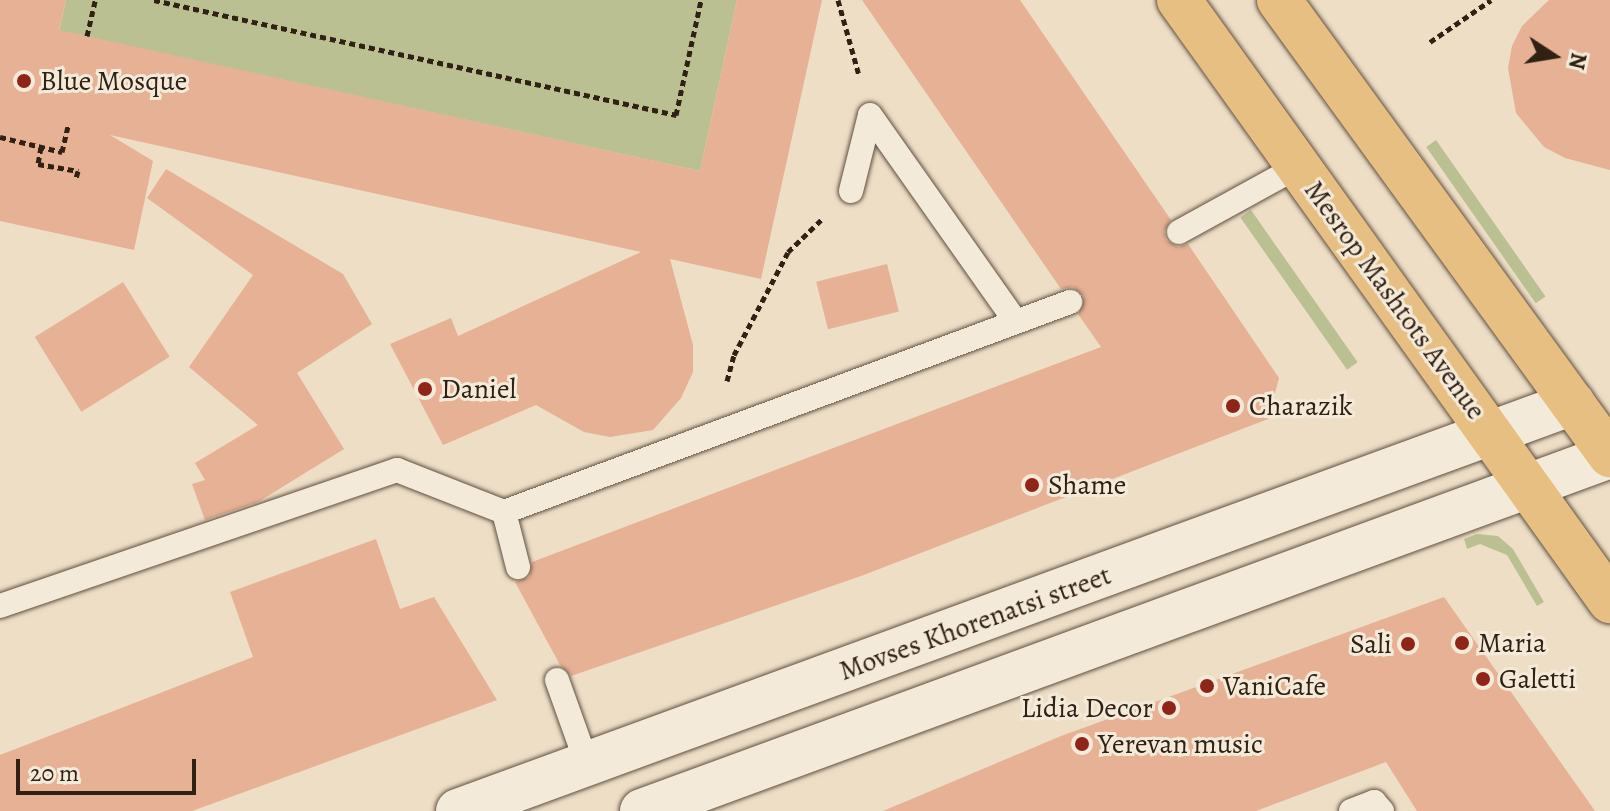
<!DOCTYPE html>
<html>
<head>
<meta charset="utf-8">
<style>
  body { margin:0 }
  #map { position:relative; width:1610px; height:811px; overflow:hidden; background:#eedec6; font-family:Alegreya,serif }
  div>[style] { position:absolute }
  .green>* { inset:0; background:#bbc093; transform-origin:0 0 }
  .building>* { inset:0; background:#e6b194; transform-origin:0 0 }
  .path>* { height:5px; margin-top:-2.5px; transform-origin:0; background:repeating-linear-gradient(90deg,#312014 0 6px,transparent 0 10px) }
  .roads { filter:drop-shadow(0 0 2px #605040) drop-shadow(0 0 2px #605040) }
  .service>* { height:24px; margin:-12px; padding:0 12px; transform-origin:12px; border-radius:12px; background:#f4eada }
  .secondary>* { height:44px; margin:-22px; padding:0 22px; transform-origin:22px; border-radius:22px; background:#f4eada }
  .trunk>* { height:44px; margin:-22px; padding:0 22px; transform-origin:22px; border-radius:22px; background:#e7bf83 }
  .dots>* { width:22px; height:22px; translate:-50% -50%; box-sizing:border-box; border:4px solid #f4eada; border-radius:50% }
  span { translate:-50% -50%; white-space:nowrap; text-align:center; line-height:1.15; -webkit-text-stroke:6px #f4eada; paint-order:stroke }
  .poi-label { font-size:28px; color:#312014 }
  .left { translate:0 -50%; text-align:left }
  .right { translate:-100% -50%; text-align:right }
  .street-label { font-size:28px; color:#312014 }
  .north { position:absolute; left:1514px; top:16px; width:80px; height:80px; -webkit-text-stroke:6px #f4eada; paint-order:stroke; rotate:102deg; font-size:22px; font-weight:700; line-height:32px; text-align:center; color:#312014 }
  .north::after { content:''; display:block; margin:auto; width:28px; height:36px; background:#312014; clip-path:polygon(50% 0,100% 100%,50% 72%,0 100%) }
  .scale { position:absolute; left:16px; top:759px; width:180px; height:36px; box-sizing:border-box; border:4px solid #312014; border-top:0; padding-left:10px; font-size:24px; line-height:28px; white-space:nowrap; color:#312014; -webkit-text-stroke:6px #f4eada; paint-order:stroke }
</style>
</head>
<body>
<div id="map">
  <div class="green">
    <i style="clip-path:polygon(66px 0,737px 0,700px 171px,59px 31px)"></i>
    <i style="left:1436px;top:140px;width:191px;height:12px;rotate:55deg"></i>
    <i style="left:1251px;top:210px;width:186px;height:13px;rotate:55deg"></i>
    <i style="clip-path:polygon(1477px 534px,1498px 536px,1513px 549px,1544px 602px,1537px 606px,1507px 555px,1480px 544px,1467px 549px,1464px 539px)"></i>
  </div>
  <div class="building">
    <i style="clip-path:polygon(0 0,66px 0,59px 30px,700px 171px,737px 0,822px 0,761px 279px,670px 259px,693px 345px,693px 372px,681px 398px,653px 430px,610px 437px,584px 432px,536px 405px,443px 445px,390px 344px,451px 318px,458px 336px,641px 252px,110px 135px,153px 161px,134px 250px,0 221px)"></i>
    <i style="clip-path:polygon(862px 0,1020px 0,1171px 220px,1164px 231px,1166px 240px,1178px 247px,1188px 244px,1279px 378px,1268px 419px,861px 576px,571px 676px,560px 665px,515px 582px,529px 577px,532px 562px,1101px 347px,1078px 314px,1084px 296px,1073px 287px,1061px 289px)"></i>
    <i style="clip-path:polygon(1549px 0,1610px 0,1610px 170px,1565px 158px,1544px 147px,1516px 113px,1508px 68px,1512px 46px,1522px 26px)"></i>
    <i style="clip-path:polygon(166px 169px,343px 274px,372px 324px,297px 373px,344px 449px,258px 502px,205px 520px,192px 484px,205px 480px,195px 463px,258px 425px,189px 367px,253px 275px,147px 198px)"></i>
    <i style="left:887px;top:264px;width:49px;height:73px;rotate:76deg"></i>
    <i style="left:123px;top:282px;width:88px;height:104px;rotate:58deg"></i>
    <i style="clip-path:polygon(376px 539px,400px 609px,434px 597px,497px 700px,192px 811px,0 811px,0 755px,253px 657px,230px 592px)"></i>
    <i style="clip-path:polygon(1444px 597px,1595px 811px,1417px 811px,1386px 762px,1256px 811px,883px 811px,1061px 736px)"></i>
  </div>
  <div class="path">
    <i style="left:154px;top:0;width:535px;rotate:12.42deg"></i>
    <i style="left:676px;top:115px;width:118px;rotate:-77.7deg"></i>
    <i style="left:838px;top:0;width:78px;rotate:74.4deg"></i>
    <i style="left:87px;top:36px;width:37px;rotate:-77deg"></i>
    <i style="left:1430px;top:42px;width:74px;rotate:-34.5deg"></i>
    <i style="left:0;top:137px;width:64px;rotate:13.6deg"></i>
    <i style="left:62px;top:152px;width:27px;rotate:-77deg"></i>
    <i style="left:41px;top:147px;width:17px;rotate:100deg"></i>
    <i style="left:38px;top:164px;width:41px;rotate:9.9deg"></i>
    <i style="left:78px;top:171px;width:7px;rotate:106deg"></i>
    <i style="left:727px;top:381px;width:27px;rotate:-75deg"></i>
    <i style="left:734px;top:355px;width:116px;rotate:-62.3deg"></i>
    <i style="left:788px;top:252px;width:47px;rotate:-44.1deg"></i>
  </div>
  <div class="roads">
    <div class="service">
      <i style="left:851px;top:191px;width:78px;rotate:-76deg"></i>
      <i style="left:870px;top:115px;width:253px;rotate:54.8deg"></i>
      <i style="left:1179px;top:232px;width:137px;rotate:-28.8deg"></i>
      <i style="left:504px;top:512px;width:604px;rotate:-20.36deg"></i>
      <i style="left:0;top:606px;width:420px;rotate:-18.9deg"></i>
      <i style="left:397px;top:470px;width:115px;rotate:21.4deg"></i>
      <i style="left:504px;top:512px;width:57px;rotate:75.7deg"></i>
      <i style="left:557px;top:680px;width:89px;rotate:70.3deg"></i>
      <i style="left:1351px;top:811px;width:25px;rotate:-21deg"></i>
      <i style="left:1374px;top:802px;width:12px;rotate:48deg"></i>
    </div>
    <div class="secondary">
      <i style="left:458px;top:811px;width:1187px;rotate:-20.1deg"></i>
      <i style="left:642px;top:811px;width:1031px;rotate:-20.14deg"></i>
    </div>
    <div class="trunk">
      <i style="left:1179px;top:0;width:740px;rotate:54.35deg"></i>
      <i style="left:1279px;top:0;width:563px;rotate:53.97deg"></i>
    </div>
  </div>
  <div class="dots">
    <i style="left:24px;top:81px;background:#8f2418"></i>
    <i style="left:425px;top:389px;background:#8f2418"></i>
    <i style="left:1233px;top:406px;background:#8f2418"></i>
    <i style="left:1032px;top:485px;background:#8f2418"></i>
    <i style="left:1462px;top:643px;background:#8f2418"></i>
    <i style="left:1408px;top:644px;background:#8f2418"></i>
    <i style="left:1483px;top:679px;background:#8f2418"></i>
    <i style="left:1207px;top:686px;background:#8f2418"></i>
    <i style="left:1169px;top:708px;background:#8f2418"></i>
    <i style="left:1082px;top:744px;background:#8f2418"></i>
  </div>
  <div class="poi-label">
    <span class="left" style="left:40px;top:81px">Blue Mosque</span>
    <span class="left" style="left:441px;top:389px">Daniel</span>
    <span class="left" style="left:1249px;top:406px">Charazik</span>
    <span class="left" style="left:1048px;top:485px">Shame</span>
    <span class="left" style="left:1478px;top:643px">Maria</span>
    <span class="right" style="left:1392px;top:644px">Sali</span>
    <span class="left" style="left:1499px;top:679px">Galetti</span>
    <span class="left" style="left:1223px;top:686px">VaniCafe</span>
    <span class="right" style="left:1153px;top:708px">Lidia Decor</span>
    <span class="left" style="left:1098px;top:744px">Yerevan music</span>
  </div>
  <div class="street-label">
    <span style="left:1395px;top:300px;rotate:54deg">Mesrop Mashtots Avenue</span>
    <span style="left:975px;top:623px;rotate:-20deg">Movses Khorenatsi street</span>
  </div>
  <div class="north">N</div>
  <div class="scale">20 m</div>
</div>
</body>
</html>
